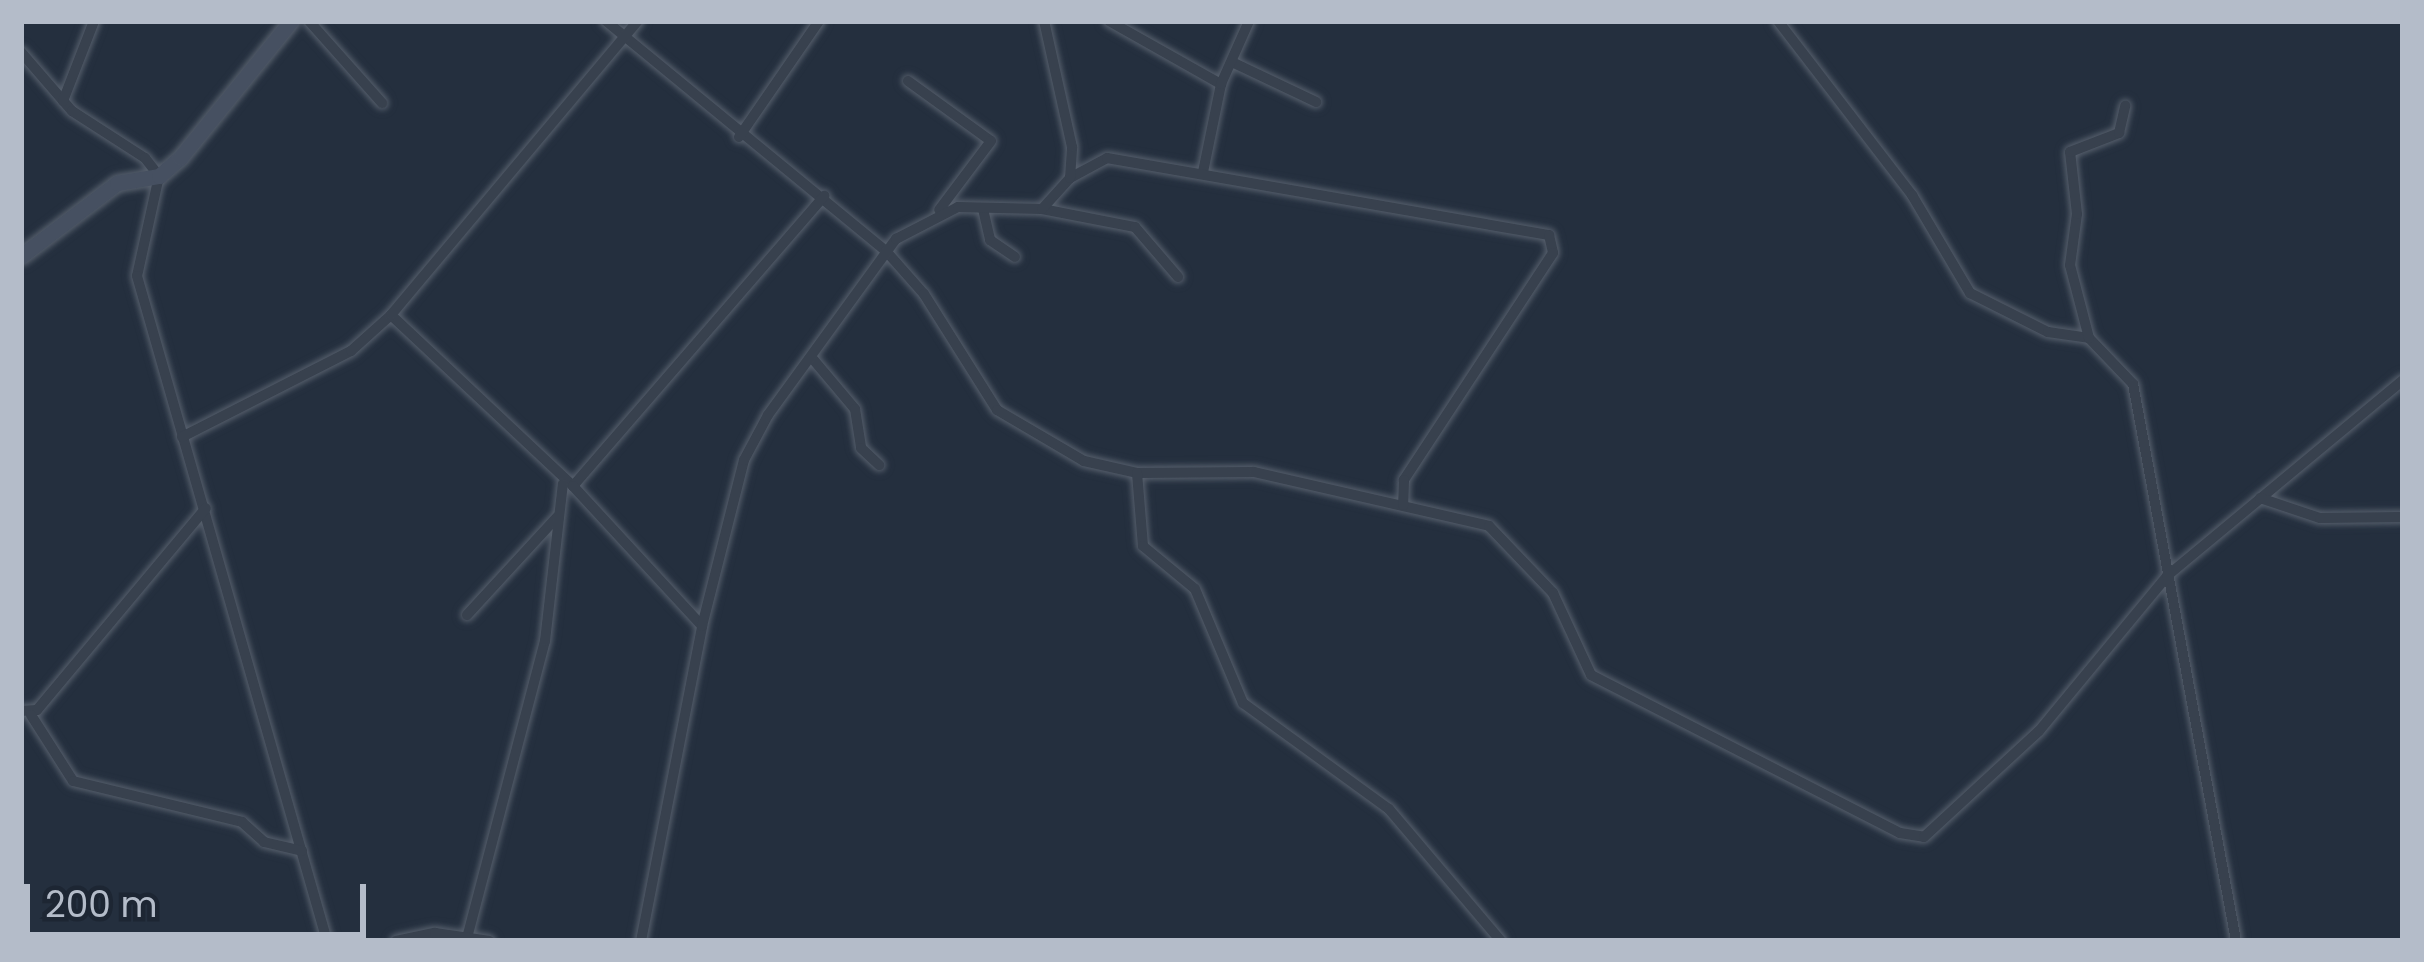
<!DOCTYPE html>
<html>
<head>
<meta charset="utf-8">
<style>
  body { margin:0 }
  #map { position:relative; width:2424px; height:962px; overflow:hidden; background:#242f3e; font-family:Poppins,sans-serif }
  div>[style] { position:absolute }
  .roads { filter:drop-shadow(0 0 3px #565f6c) drop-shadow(0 0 3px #565f6c) }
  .street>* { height:10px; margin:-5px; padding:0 5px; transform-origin:5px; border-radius:5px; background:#38414e }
  .secondary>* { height:15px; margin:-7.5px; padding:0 7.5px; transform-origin:7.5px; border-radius:7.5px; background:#465061 }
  span { translate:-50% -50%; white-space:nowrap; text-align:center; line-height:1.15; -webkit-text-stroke:10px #1d2633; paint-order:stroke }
  .frame { position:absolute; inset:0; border:24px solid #b4bcc9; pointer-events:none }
  .scale { position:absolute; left:24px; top:884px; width:342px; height:54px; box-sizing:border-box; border:6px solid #b4bcc9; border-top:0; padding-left:15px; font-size:36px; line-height:42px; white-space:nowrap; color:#b4bcc9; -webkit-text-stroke:9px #1d2633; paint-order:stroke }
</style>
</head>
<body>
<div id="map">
  <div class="roads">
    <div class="street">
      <i style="left:309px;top:21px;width:110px;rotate:48.3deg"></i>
      <i style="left:606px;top:21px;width:362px;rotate:39.4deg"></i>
      <i style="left:886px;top:251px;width:57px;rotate:48.5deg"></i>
      <i style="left:924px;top:294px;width:137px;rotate:57.8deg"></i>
      <i style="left:997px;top:410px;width:101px;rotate:30.4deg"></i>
      <i style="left:1084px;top:461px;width:54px;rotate:12.8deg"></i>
      <i style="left:1137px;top:473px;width:117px;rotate:-0.5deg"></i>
      <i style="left:1254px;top:472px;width:241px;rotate:12.9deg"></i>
      <i style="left:1489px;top:526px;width:93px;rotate:46.3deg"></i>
      <i style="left:1553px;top:593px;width:90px;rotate:65.1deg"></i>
      <i style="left:1591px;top:675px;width:347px;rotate:27.1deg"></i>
      <i style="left:1900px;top:833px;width:24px;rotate:9deg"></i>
      <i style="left:1924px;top:837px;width:156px;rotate:-42.7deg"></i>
      <i style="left:2039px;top:731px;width:201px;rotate:-50.4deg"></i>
      <i style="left:2167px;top:576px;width:307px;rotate:-39.7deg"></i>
      <i style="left:1109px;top:21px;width:129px;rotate:29.4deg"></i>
      <i style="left:1778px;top:21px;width:220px;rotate:52.4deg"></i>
      <i style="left:1912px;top:195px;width:114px;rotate:59.4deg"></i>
      <i style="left:1970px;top:293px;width:87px;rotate:26.6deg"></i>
      <i style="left:2048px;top:332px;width:41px;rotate:8.3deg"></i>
      <i style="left:2089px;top:338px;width:64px;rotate:46.3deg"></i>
      <i style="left:2133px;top:384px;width:566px;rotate:79.52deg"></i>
      <i style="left:21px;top:52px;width:78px;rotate:49.2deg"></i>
      <i style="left:72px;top:111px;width:87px;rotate:32.8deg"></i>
      <i style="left:145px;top:158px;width:23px;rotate:52deg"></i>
      <i style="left:159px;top:176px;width:102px;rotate:102.4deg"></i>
      <i style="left:137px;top:276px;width:692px;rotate:74.05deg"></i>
      <i style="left:1234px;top:63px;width:91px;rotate:25.4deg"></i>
      <i style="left:908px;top:81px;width:102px;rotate:35.9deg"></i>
      <i style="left:991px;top:141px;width:86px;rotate:127deg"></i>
      <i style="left:63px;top:101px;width:86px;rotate:-68.8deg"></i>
      <i style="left:739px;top:137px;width:141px;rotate:-55.4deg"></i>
      <i style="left:1203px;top:172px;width:90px;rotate:-78.4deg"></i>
      <i style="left:1221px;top:84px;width:69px;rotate:-66deg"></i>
      <i style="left:1070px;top:178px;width:42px;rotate:-28.4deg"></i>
      <i style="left:1107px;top:158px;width:449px;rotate:9.9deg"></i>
      <i style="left:1549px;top:235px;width:18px;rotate:77deg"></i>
      <i style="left:1553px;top:253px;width:272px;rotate:123.3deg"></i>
      <i style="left:1404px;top:480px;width:25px;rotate:92deg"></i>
      <i style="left:983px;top:209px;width:32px;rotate:77deg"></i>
      <i style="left:990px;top:240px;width:30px;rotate:34deg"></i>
      <i style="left:1042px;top:209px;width:95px;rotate:11deg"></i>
      <i style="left:1135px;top:227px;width:66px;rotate:49.3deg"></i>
      <i style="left:391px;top:315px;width:250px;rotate:43.2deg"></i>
      <i style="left:573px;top:486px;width:384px;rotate:-49.1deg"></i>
      <i style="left:2089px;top:338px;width:75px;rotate:-104.6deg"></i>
      <i style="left:2070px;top:265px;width:51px;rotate:-82.2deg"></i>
      <i style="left:2077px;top:214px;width:62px;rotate:-96.4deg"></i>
      <i style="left:2070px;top:152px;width:53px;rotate:-21.2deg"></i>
      <i style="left:2119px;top:133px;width:28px;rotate:-77deg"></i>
      <i style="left:812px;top:358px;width:67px;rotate:49.9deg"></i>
      <i style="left:855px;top:409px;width:39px;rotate:81deg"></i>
      <i style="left:861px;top:448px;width:25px;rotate:43deg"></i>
      <i style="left:182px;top:437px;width:190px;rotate:-27deg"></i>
      <i style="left:351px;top:351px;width:54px;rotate:-42deg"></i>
      <i style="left:391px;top:315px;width:384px;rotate:-50deg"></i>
      <i style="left:1137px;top:473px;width:73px;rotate:85.3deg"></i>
      <i style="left:1143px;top:546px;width:67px;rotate:39.6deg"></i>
      <i style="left:1195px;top:589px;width:124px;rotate:67.2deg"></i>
      <i style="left:1243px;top:703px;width:180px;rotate:36deg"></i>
      <i style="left:1389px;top:809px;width:173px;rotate:49.7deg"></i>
      <i style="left:573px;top:486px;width:190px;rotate:47.3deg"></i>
      <i style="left:2260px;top:498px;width:63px;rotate:18.4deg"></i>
      <i style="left:2320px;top:518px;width:83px;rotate:-0.7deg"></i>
      <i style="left:467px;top:615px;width:134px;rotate:-47.4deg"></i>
      <i style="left:21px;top:711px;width:16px;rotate:-4deg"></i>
      <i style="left:37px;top:710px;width:263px;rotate:-50.1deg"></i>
      <i style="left:31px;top:715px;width:78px;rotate:57.5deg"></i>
      <i style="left:73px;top:781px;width:174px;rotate:13.6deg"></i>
      <i style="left:242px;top:822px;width:30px;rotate:42deg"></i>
      <i style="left:264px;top:842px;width:39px;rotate:13deg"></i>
      <i style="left:467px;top:938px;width:307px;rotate:-75.3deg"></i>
      <i style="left:545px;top:641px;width:158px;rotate:-83.5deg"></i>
      <i style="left:396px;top:941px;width:40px;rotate:-12deg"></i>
      <i style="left:435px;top:933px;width:55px;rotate:8.4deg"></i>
      <i style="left:641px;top:941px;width:321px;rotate:-79deg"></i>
      <i style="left:702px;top:626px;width:171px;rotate:-75.8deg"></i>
      <i style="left:744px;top:460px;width:51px;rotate:-61.9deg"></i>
      <i style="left:768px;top:415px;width:218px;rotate:-54deg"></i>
      <i style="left:896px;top:239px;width:70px;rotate:-27.3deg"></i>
      <i style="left:958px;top:207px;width:84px;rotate:1.4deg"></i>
      <i style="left:1042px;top:209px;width:42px;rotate:-47.9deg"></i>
      <i style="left:1070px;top:178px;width:31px;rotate:-86deg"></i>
      <i style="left:1072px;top:147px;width:129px;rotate:-102.5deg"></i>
    </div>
    <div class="secondary">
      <i style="left:21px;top:256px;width:121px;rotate:-37.2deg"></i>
      <i style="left:117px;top:183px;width:43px;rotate:-9.5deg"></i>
      <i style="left:159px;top:176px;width:28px;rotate:-41deg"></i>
      <i style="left:180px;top:158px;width:176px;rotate:-51deg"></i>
    </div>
  </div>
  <div class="frame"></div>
  <div class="scale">200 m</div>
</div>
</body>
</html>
